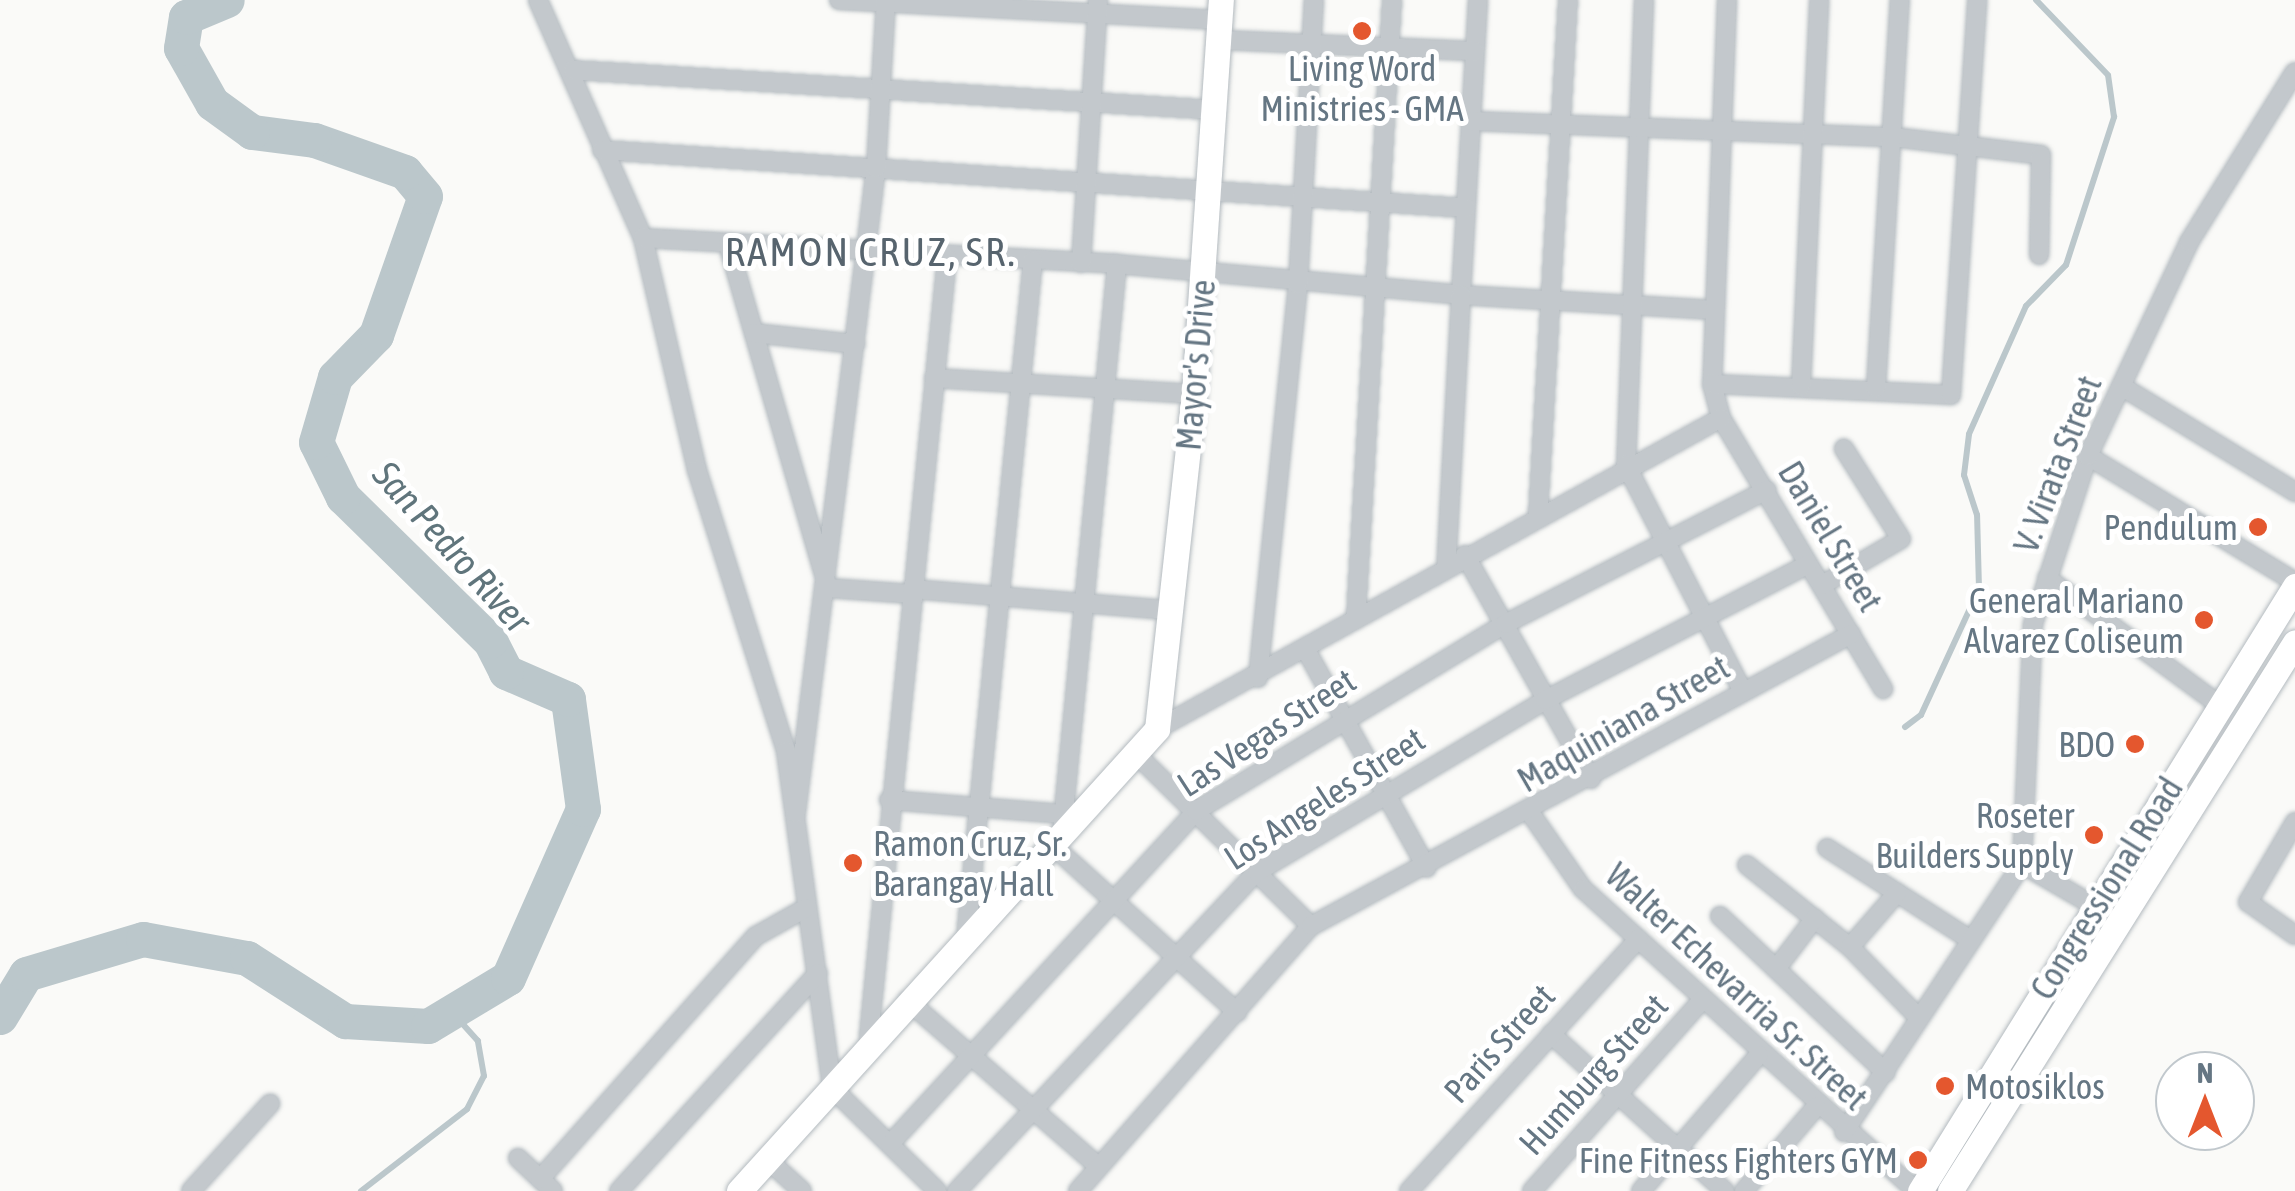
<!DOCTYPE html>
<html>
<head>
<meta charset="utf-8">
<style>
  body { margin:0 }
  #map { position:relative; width:2295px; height:1191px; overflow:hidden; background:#fafaf8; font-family:"Asap Condensed",sans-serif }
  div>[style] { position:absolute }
  .stream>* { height:6px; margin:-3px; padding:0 3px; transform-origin:3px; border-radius:3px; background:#bbc7cb }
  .river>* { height:35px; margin:-17.5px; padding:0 17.5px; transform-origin:17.5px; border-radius:17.5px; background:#bbc7cb }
  .roads { filter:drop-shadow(0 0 2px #b3babf) drop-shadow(0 0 2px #b3babf) }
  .street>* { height:18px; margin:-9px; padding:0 9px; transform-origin:9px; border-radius:9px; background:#c3c8cc }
  .secondary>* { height:25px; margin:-12.5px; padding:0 12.5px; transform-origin:12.5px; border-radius:12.5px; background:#fff }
  .dots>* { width:28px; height:28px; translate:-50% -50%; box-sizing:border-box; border:5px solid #fff; border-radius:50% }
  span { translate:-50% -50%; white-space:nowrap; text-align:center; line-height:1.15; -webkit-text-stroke:10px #fff; paint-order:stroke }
  .poi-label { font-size:35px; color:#657683 }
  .right { translate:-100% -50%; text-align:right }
  .left { translate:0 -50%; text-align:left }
  .street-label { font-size:35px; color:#657683 }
  .water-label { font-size:38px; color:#60757c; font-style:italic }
  .quarter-label { font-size:40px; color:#57646e; letter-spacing:2.5px }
  .north { position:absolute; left:2155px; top:1051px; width:100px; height:100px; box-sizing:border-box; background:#fff; border:2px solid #c1c8cd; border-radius:50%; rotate:0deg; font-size:28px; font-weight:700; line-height:40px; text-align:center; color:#657683 }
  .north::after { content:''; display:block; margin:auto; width:35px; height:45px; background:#e4572e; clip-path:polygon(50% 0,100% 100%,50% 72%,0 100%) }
</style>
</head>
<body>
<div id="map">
  <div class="stream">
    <i style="left:1905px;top:727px;width:20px;rotate:-37deg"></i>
    <i style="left:1921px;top:715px;width:139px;rotate:-65.3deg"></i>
    <i style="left:1979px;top:589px;width:74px;rotate:-91.5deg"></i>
    <i style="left:1977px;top:515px;width:42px;rotate:-108deg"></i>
    <i style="left:1964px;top:475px;width:41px;rotate:-83deg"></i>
    <i style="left:1969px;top:434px;width:140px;rotate:-66deg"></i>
    <i style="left:2026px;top:306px;width:57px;rotate:-45.7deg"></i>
    <i style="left:2066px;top:265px;width:156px;rotate:-72deg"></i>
    <i style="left:2114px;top:117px;width:42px;rotate:-98.1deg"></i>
    <i style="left:2108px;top:75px;width:104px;rotate:-133.8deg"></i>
    <i style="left:361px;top:1191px;width:134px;rotate:-37.7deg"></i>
    <i style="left:467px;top:1109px;width:37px;rotate:-63deg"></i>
    <i style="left:484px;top:1076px;width:36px;rotate:-100deg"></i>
    <i style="left:478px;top:1041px;width:39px;rotate:-132deg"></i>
  </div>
  <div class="river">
    <i style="left:0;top:1017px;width:50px;rotate:-58.8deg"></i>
    <i style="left:26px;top:974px;width:122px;rotate:-16.7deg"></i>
    <i style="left:143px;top:939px;width:106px;rotate:10.4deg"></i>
    <i style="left:247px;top:958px;width:117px;rotate:32.7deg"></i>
    <i style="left:345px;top:1021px;width:83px;rotate:3.4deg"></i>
    <i style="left:428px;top:1026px;width:93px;rotate:-31deg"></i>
    <i style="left:508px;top:978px;width:185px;rotate:-66.1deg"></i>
    <i style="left:583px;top:809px;width:111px;rotate:-97.8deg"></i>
    <i style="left:568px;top:699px;width:68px;rotate:-156.5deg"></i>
    <i style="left:506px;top:672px;width:35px;rotate:-117deg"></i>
    <i style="left:490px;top:641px;width:206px;rotate:-135.6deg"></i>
    <i style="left:343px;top:497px;width:61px;rotate:-116.1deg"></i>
    <i style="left:316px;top:442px;width:68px;rotate:-73.7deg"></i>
    <i style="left:335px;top:377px;width:59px;rotate:-45.7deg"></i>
    <i style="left:376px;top:335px;width:147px;rotate:-70.6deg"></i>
    <i style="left:425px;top:196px;width:31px;rotate:-130deg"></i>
    <i style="left:405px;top:172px;width:96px;rotate:-160.6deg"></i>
    <i style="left:314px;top:140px;width:63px;rotate:-172.6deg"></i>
    <i style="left:252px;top:132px;width:49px;rotate:-144.1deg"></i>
    <i style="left:212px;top:103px;width:63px;rotate:-119.4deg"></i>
    <i style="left:181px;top:48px;width:31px;rotate:-81deg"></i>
    <i style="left:186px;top:17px;width:44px;rotate:-22.5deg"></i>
  </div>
  <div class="roads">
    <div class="street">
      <i style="left:538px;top:0;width:260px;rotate:66.2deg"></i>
      <i style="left:643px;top:238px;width:238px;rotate:76.9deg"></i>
      <i style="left:697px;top:470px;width:295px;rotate:72.4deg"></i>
      <i style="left:786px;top:751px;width:340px;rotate:82.2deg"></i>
      <i style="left:832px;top:1088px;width:147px;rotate:44.4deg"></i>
      <i style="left:839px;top:0;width:382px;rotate:3deg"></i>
      <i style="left:1478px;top:0;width:295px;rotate:93.3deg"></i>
      <i style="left:1461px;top:295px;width:254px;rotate:3.4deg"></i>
      <i style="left:1644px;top:0;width:465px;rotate:92.2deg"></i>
      <i style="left:1626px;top:465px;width:253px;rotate:62.7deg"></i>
      <i style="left:1727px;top:0;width:384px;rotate:92.2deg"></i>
      <i style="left:1712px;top:384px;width:35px;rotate:75deg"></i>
      <i style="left:1721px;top:418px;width:316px;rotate:59.1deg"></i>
      <i style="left:1219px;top:40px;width:256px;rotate:2.5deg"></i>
      <i style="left:573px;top:70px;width:644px;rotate:3.56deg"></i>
      <i style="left:1471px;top:121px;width:422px;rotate:2.2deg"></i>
      <i style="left:1893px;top:137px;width:149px;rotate:6.9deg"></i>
      <i style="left:2041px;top:155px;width:100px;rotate:91.1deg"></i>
      <i style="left:602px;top:150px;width:866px;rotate:3.84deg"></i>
      <i style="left:643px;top:238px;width:475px;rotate:3.1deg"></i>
      <i style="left:1117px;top:264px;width:345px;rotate:5.1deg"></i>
      <i style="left:1461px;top:295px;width:273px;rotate:93.1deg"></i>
      <i style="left:728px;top:244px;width:358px;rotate:73.8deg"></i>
      <i style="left:828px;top:588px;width:84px;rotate:4.1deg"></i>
      <i style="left:1081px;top:263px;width:264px;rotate:-86.3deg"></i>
      <i style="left:754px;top:333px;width:102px;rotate:6.2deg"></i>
      <i style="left:934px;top:378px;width:260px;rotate:3.5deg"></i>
      <i style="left:1712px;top:384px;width:239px;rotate:2.6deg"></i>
      <i style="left:1951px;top:395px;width:396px;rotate:-86.2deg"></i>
      <i style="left:1801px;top:386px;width:386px;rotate:-87.3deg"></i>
      <i style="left:2121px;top:386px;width:204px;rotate:31.3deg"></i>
      <i style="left:1876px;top:388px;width:389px;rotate:-86.5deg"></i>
      <i style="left:2088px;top:456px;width:242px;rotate:31.3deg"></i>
      <i style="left:1538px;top:515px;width:516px;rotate:-86.67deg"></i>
      <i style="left:1465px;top:555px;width:257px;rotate:60.6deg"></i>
      <i style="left:2047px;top:578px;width:214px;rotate:36.4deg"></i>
      <i style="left:1822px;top:585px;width:91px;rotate:-30.2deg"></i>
      <i style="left:1901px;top:539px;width:107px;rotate:-122.3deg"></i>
      <i style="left:912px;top:589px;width:259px;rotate:4.7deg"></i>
      <i style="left:1356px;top:617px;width:618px;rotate:-86.66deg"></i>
      <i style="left:1306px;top:650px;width:249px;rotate:61deg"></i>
      <i style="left:1258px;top:678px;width:396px;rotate:-84.2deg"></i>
      <i style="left:1298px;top:284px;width:284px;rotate:-86.8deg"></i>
      <i style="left:1157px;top:729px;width:644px;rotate:-28.87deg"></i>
      <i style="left:1137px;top:755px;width:244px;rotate:44.5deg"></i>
      <i style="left:889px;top:800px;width:175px;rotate:4.6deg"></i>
      <i style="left:796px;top:813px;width:650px;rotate:-82.93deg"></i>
      <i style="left:876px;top:168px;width:168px;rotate:-86.6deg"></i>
      <i style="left:1531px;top:814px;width:91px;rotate:55.3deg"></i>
      <i style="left:1583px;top:889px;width:450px;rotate:42.2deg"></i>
      <i style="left:2295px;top:822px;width:93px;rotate:120.4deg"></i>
      <i style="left:2248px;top:902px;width:57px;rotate:35.1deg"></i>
      <i style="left:1062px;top:831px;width:570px;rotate:-84.46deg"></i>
      <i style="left:1051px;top:844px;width:251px;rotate:42.1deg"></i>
      <i style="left:1827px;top:848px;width:171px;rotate:32.6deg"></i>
      <i style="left:2022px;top:864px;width:116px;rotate:30.1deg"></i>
      <i style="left:1747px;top:865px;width:132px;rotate:38.5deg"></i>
      <i style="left:1850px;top:947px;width:99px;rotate:45.8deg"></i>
      <i style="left:1720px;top:916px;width:228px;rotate:43.4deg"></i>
      <i style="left:966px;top:937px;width:680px;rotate:-84.35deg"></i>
      <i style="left:1850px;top:947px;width:72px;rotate:-49deg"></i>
      <i style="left:1776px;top:969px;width:64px;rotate:-52.6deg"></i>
      <i style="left:907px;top:1000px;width:254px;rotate:41deg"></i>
      <i style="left:1551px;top:1034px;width:234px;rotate:42.1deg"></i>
      <i style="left:868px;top:1045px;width:791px;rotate:-84.27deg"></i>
      <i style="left:1844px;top:1132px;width:322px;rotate:-56.4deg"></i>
      <i style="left:2022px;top:864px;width:240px;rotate:-87.4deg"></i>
      <i style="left:2033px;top:624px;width:177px;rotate:-71.9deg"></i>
      <i style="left:2088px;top:456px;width:237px;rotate:-64.7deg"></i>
      <i style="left:2189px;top:242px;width:200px;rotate:-58.1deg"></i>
      <i style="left:890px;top:1144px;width:452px;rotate:-47.4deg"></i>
      <i style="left:1196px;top:811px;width:361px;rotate:-31.2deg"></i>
      <i style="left:1505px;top:624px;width:294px;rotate:-27.1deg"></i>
      <i style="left:518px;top:1158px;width:48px;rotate:43.3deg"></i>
      <i style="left:768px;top:1160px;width:46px;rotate:42.4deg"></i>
      <i style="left:540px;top:1179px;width:325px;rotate:-48.4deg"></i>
      <i style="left:756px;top:936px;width:57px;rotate:-29.2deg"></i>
      <i style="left:191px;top:1191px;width:118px;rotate:-47.8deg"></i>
      <i style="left:619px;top:1191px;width:295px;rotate:-47.6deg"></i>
      <i style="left:957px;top:1191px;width:438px;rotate:-46.8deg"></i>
      <i style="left:1257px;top:872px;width:335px;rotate:-30.8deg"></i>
      <i style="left:1545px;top:700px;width:295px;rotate:-27.3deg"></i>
      <i style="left:1078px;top:1191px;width:353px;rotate:-48.7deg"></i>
      <i style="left:1311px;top:926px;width:614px;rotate:-28.4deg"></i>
      <i style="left:1409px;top:1191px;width:341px;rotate:-47.7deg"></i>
      <i style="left:1532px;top:1191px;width:256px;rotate:-48.3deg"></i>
      <i style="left:1641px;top:1191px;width:180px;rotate:-49.1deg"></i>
      <i style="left:1744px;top:1191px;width:111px;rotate:-49.4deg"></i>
    </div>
    <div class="secondary">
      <i style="left:739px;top:1191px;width:623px;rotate:-47.86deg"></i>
      <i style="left:1157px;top:729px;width:337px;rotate:-83.7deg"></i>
      <i style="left:1194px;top:394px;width:395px;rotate:-86.1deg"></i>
      <i style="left:1920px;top:1191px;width:712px;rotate:-58.21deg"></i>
      <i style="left:1950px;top:1191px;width:648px;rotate:-57.85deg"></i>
    </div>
  </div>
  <div class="dots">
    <i style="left:1362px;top:31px;background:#e4572e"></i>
    <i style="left:2258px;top:527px;background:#e4572e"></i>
    <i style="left:2204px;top:620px;background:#e4572e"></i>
    <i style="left:2135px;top:744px;background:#e4572e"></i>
    <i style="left:2094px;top:835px;background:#e4572e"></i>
    <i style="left:853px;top:863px;background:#e4572e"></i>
    <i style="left:1945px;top:1086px;background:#e4572e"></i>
    <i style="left:1918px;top:1160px;background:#e4572e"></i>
  </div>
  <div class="poi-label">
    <span style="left:1362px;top:88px">Living Word<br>Ministries - GMA</span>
    <span class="right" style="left:2238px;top:527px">Pendulum</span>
    <span class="right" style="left:2184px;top:620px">General Mariano<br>Alvarez Coliseum</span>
    <span class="right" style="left:2115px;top:744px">BDO</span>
    <span class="right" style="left:2074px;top:835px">Roseter<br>Builders Supply</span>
    <span class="left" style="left:873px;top:863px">Ramon Cruz, Sr.<br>Barangay Hall</span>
    <span class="left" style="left:1965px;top:1086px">Motosiklos</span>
    <span class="right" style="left:1898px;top:1160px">Fine Fitness Fighters GYM</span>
  </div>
  <div class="street-label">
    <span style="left:1195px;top:365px;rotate:-85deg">Mayor's Drive</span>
    <span style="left:2057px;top:464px;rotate:-69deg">V. Virata Street</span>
    <span style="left:1831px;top:536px;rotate:59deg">Daniel Street</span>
    <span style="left:1623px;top:723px;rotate:-30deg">Maquiniana Street</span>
    <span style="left:1266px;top:732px;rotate:-33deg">Las Vegas Street</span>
    <span style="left:1324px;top:798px;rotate:-33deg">Los Angeles Street</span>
    <span style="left:2106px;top:888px;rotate:-58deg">Congressional Road</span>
    <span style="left:1737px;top:986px;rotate:43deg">Walter Echevarria Sr. Street</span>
    <span style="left:1499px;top:1043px;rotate:-48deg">Paris Street</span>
    <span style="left:1593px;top:1074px;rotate:-48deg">Humburg Street</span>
  </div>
  <div class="water-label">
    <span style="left:452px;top:547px;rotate:48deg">San Pedro River</span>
  </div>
  <div class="quarter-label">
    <span style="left:871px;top:252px">RAMON CRUZ, SR.</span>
  </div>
  <div class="north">N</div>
</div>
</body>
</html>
